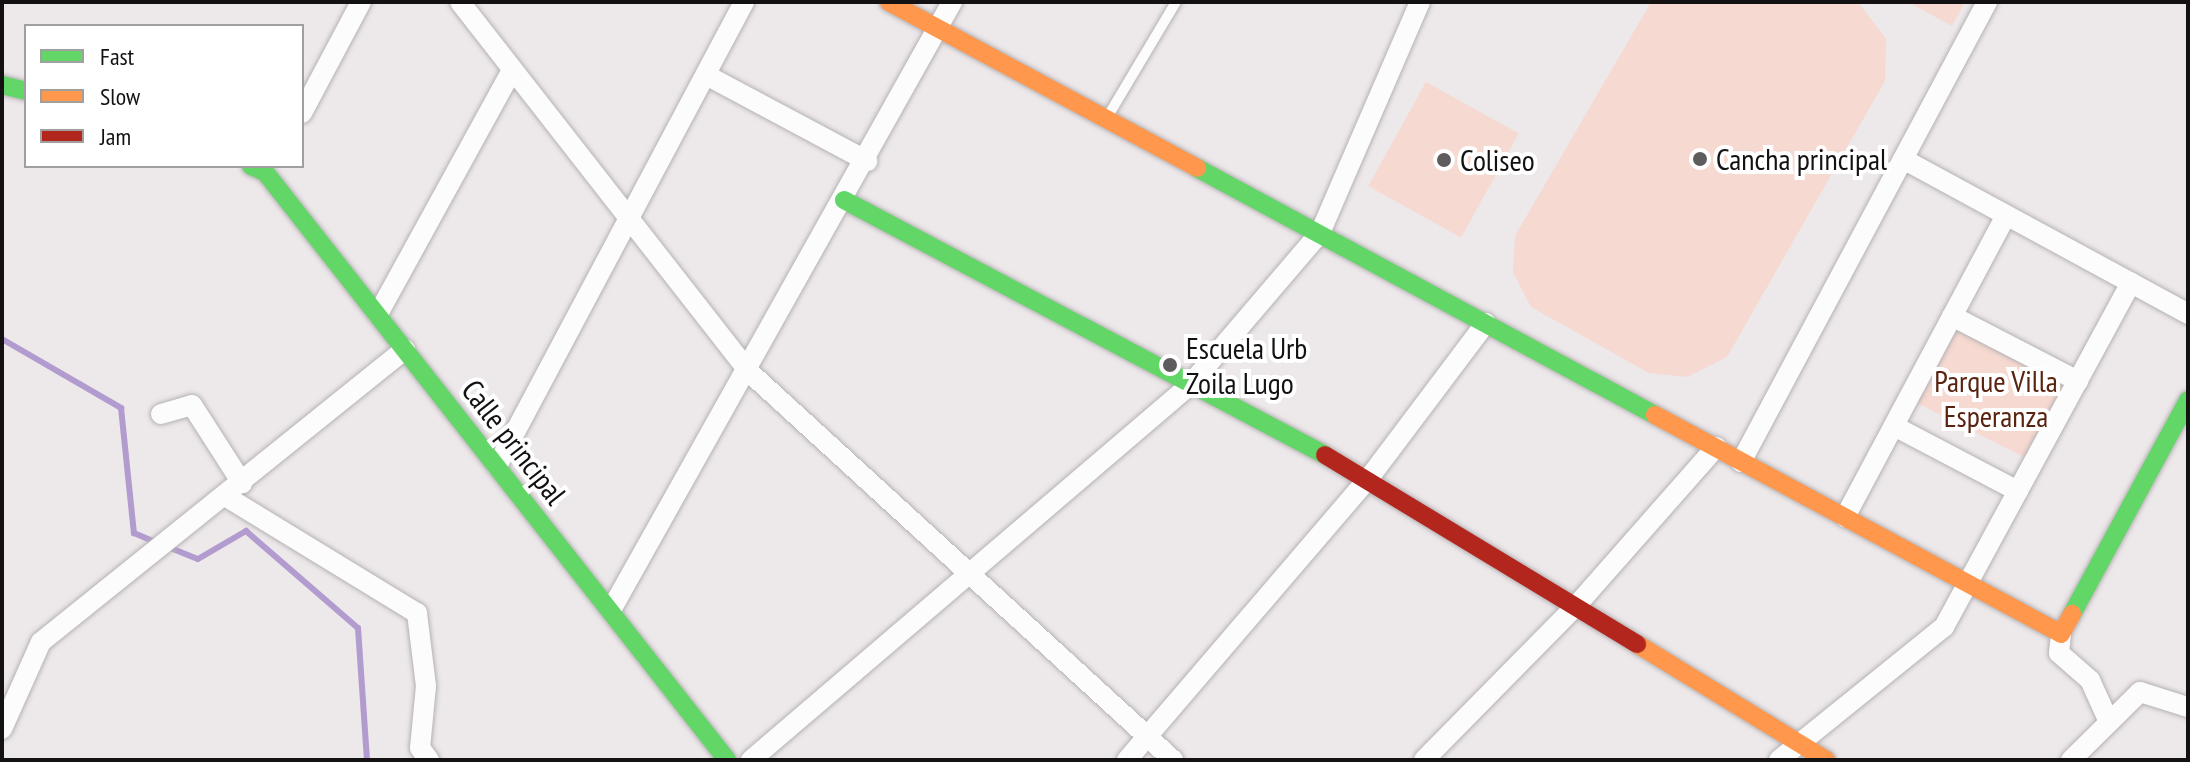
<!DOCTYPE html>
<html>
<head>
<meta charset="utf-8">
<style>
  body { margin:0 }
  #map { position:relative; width:2190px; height:762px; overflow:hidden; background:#ede8ea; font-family:"PT Sans Narrow",sans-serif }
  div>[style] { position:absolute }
  .green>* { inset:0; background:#f6d9d1; transform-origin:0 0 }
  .stream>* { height:6px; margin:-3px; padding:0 3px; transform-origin:3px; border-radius:3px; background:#b29bcf }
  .roads { filter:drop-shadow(0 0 2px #b5b2b4) drop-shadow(0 0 2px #b5b2b4) }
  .lane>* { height:10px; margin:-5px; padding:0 5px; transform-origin:5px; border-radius:5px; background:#fcfcfc }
  .street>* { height:20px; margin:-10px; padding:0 10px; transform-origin:10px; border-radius:10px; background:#fcfcfc }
  .fast>* { height:18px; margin:-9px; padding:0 9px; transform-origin:9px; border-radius:9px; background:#63d668 }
  .slow>* { height:18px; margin:-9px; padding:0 9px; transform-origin:9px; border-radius:9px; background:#ff974d }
  .jam>* { height:18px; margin:-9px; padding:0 9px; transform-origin:9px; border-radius:9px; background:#b3261e }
  .dots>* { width:22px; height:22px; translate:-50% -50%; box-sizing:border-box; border:4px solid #fff; border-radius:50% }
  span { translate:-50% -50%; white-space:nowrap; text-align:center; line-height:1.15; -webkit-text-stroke:8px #fff; paint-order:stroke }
  .poi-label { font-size:30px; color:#131112 }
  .left { translate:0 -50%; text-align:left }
  .park-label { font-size:30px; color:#5a2310 }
  .street-label { font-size:30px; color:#131112 }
  .frame { position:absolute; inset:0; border:4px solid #131112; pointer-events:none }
  .legend { position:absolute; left:24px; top:24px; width:280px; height:144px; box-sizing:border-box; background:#fff; border:2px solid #a1a0a0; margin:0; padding:10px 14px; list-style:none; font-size:24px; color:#131112 }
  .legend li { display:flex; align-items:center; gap:16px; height:40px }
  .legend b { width:40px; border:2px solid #a1a0a0 }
</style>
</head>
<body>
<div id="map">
  <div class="green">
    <i style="clip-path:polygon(1651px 2px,1858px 2px,1886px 39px,1885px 81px,1727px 357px,1687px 377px,1649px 373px,1531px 307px,1513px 272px,1515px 236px)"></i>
    <i style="clip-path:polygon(1908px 2px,1965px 2px,1952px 26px)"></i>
    <i style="left:1426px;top:82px;width:106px;height:119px;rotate:29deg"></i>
    <i style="left:1956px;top:326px;width:126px;height:86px;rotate:27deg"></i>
  </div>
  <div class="stream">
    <i style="left:2px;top:339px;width:138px;rotate:30.1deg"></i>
    <i style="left:121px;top:408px;width:126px;rotate:84.1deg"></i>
    <i style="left:134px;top:533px;width:26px;rotate:23deg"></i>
    <i style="left:168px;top:547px;width:32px;rotate:22deg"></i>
    <i style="left:198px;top:559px;width:56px;rotate:-30.3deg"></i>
    <i style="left:246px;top:531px;width:148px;rotate:40.9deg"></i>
    <i style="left:358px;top:628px;width:132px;rotate:86.1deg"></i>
  </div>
  <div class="roads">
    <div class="lane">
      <i style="left:1108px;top:116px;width:133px;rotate:-59.2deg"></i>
    </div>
    <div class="street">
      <i style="left:460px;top:2px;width:467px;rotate:52deg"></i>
      <i style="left:747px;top:370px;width:578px;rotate:42.47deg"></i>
      <i style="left:706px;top:75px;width:183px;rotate:28.1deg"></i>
      <i style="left:302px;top:113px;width:126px;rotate:-62deg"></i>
      <i style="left:1903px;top:159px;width:324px;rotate:28.5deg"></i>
      <i style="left:378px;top:314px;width:278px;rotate:-61.2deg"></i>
      <i style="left:1952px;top:316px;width:142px;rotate:27.3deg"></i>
      <i style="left:161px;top:414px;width:32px;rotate:-16deg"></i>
      <i style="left:192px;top:405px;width:93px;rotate:57.3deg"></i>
      <i style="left:1894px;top:426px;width:140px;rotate:27.7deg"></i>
      <i style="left:1741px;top:462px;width:522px;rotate:-61.86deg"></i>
      <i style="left:497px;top:466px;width:526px;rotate:-61.97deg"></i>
      <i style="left:225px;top:496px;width:225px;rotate:31.4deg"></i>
      <i style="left:417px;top:613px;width:74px;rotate:83deg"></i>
      <i style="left:426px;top:686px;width:62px;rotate:95.5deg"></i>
      <i style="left:420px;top:748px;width:15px;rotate:53deg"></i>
      <i style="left:1845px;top:517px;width:342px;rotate:-61.9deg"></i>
      <i style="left:611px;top:610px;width:697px;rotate:-60.71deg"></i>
      <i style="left:2061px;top:634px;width:19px;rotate:96deg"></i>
      <i style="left:2059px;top:653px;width:41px;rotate:41.1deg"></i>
      <i style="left:2090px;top:680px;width:46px;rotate:65.7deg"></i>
      <i style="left:2px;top:729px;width:95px;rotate:-65.9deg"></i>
      <i style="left:41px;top:642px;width:467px;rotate:-38.8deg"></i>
      <i style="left:751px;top:760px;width:577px;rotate:-40.5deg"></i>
      <i style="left:1190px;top:385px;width:200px;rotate:-49.5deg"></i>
      <i style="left:1320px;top:233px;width:252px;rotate:-66.6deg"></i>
      <i style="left:1127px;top:760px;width:372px;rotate:-49.4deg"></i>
      <i style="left:1369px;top:478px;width:194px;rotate:-53deg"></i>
      <i style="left:1424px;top:760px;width:216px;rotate:-45.4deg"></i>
      <i style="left:1576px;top:606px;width:212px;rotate:-48.6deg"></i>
      <i style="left:1779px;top:760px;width:212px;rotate:-38.9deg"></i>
      <i style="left:1944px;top:627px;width:392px;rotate:-61.5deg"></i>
      <i style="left:2071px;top:760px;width:97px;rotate:-44.6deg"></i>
      <i style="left:2140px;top:692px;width:50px;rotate:17.4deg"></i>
    </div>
    <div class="fast">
      <i style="left:2px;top:85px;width:25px;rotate:14deg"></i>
      <i style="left:251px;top:166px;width:15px;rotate:23deg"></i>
      <i style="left:265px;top:172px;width:748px;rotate:51.84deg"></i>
      <i style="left:1197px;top:168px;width:520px;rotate:28.34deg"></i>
      <i style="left:844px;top:200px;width:544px;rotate:27.93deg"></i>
      <i style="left:2072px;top:614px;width:243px;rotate:-61.5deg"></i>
    </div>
    <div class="slow">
      <i style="left:889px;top:2px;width:350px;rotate:28.3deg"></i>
      <i style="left:1655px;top:415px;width:461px;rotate:28.3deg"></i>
      <i style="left:2061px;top:634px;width:23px;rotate:-61deg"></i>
      <i style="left:1637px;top:644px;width:222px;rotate:31.5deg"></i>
    </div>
    <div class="jam">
      <i style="left:1325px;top:455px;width:365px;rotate:31.2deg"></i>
    </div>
  </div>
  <div class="dots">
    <i style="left:1700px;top:159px;background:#5f5c5e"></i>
    <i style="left:1444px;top:160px;background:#5f5c5e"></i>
    <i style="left:1170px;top:365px;background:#5f5c5e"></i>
  </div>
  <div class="poi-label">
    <span class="left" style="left:1716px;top:159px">Cancha principal</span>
    <span class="left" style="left:1460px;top:160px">Coliseo</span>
    <span class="left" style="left:1186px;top:365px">Escuela Urb<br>Zoila Lugo</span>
  </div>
  <div class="park-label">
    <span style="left:1996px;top:398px">Parque Villa<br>Esperanza</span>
  </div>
  <div class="street-label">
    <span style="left:514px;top:442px;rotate:52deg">Calle principal</span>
  </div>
  <div class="frame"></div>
  <ul class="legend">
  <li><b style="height:10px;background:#63d668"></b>Fast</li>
  <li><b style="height:10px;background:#ff974d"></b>Slow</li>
  <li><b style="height:10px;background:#b3261e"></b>Jam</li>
  </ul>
</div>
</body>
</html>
